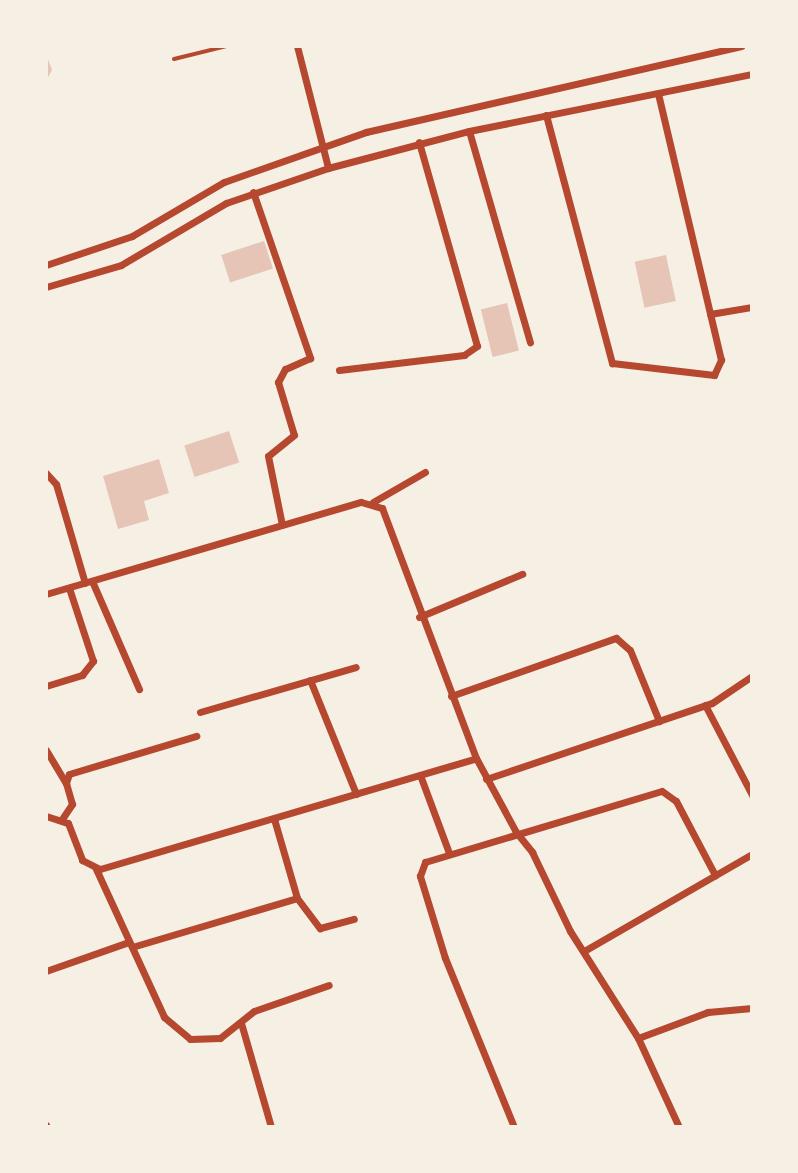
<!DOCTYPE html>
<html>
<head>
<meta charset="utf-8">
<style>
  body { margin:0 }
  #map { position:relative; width:798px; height:1173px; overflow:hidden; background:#f6efe4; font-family:"Varela Round",sans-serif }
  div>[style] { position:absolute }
  .building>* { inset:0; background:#e6c5b7; transform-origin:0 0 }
  .service>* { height:4px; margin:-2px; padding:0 2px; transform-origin:2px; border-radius:2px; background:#b5482f }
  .minor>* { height:7px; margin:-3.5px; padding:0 3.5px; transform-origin:3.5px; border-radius:3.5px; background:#b5482f }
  span { translate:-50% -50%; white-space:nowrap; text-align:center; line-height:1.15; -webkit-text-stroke:8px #f6efe4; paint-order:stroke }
  .frame { position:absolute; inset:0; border:48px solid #f6efe4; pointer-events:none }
</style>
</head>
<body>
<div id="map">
  <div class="building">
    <i style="clip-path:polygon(46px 54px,52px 70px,46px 81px)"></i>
    <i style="left:264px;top:241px;width:29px;height:45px;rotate:72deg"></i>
    <i style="left:666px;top:255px;width:47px;height:32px;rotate:78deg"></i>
    <i style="left:507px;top:303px;width:49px;height:27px;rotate:76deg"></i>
    <i style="left:229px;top:431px;width:33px;height:47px;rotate:72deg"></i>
    <i style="clip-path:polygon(159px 459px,169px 493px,144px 501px,149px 520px,118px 529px,103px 476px)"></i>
  </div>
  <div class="service">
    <i style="left:174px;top:59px;width:55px;rotate:-13.8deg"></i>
  </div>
  <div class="minor">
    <i style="left:297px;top:46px;width:126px;rotate:75.7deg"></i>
    <i style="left:546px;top:115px;width:257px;rotate:75.1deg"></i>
    <i style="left:612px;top:363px;width:103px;rotate:6.7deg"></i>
    <i style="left:714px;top:375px;width:17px;rotate:-65deg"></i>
    <i style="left:721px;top:360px;width:274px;rotate:-103.3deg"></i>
    <i style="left:469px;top:131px;width:220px;rotate:73.9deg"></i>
    <i style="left:253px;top:192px;width:176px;rotate:71deg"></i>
    <i style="left:310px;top:358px;width:27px;rotate:156deg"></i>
    <i style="left:285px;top:369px;width:15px;rotate:118deg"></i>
    <i style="left:278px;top:382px;width:55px;rotate:73.2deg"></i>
    <i style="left:294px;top:435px;width:33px;rotate:141deg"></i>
    <i style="left:268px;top:456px;width:70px;rotate:78.5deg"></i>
    <i style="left:46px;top:265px;width:91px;rotate:-18.6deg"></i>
    <i style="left:132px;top:236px;width:107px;rotate:-30.4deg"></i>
    <i style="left:224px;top:182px;width:151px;rotate:-19.4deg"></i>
    <i style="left:366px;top:132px;width:385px;rotate:-12.9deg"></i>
    <i style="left:46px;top:287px;width:78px;rotate:-16.3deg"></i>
    <i style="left:121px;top:265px;width:122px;rotate:-30.6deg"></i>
    <i style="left:226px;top:203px;width:108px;rotate:-18.9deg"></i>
    <i style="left:328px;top:168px;width:146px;rotate:-14.7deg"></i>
    <i style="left:469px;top:131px;width:289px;rotate:-11.4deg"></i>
    <i style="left:710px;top:314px;width:43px;rotate:-9.5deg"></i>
    <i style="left:339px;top:370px;width:126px;rotate:-6.8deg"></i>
    <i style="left:464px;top:355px;width:16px;rotate:-35deg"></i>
    <i style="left:477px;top:346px;width:212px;rotate:-105.9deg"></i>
    <i style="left:46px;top:473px;width:15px;rotate:48deg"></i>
    <i style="left:56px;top:484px;width:103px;rotate:73.7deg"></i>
    <i style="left:373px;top:502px;width:60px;rotate:-30deg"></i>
    <i style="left:92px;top:581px;width:118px;rotate:66.5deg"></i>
    <i style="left:46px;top:594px;width:328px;rotate:-16.3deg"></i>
    <i style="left:361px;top:502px;width:22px;rotate:16deg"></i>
    <i style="left:382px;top:508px;width:267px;rotate:69.4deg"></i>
    <i style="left:476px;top:758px;width:84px;rotate:61.6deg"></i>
    <i style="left:516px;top:832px;width:26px;rotate:51deg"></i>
    <i style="left:532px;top:852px;width:88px;rotate:64.3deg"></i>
    <i style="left:570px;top:931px;width:127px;rotate:57.6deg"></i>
    <i style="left:638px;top:1038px;width:98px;rotate:65.3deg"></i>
    <i style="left:419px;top:617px;width:112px;rotate:-22.7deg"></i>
    <i style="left:310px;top:680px;width:123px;rotate:68deg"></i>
    <i style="left:46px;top:686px;width:38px;rotate:-17deg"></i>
    <i style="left:82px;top:675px;width:18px;rotate:-52deg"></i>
    <i style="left:93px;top:661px;width:77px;rotate:-108.2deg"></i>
    <i style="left:451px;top:696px;width:175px;rotate:-19.4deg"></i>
    <i style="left:616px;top:638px;width:18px;rotate:41deg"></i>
    <i style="left:630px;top:650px;width:77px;rotate:67.8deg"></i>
    <i style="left:705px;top:705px;width:102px;rotate:62.4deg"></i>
    <i style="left:200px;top:712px;width:162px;rotate:-16.1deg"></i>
    <i style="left:46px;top:750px;width:39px;rotate:59deg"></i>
    <i style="left:420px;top:775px;width:83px;rotate:69.6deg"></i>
    <i style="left:486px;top:779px;width:238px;rotate:-18.6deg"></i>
    <i style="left:712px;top:703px;width:48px;rotate:-34deg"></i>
    <i style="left:46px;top:816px;width:23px;rotate:18deg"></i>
    <i style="left:68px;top:823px;width:40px;rotate:69deg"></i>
    <i style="left:82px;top:860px;width:20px;rotate:27deg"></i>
    <i style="left:100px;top:869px;width:392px;rotate:-16.4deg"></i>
    <i style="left:62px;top:819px;width:18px;rotate:-56deg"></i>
    <i style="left:72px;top:804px;width:22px;rotate:-106deg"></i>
    <i style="left:66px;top:783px;width:9px;rotate:-72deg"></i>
    <i style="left:69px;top:774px;width:133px;rotate:-16.7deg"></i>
    <i style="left:96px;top:869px;width:163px;rotate:65.3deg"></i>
    <i style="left:164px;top:1017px;width:34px;rotate:40deg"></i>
    <i style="left:190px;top:1039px;width:30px;rotate:-2deg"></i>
    <i style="left:220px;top:1038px;width:43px;rotate:-38.5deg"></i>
    <i style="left:254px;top:1011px;width:79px;rotate:-19.1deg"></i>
    <i style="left:297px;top:898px;width:38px;rotate:53deg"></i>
    <i style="left:320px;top:928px;width:35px;rotate:-15deg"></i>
    <i style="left:132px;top:947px;width:172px;rotate:-16.5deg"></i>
    <i style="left:297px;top:898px;width:82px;rotate:-106.2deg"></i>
    <i style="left:584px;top:951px;width:194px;rotate:-30deg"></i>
    <i style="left:46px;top:971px;width:88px;rotate:-19.3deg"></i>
    <i style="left:241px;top:1023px;width:108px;rotate:73.9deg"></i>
    <i style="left:638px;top:1038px;width:75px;rotate:-20.4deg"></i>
    <i style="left:708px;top:1012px;width:44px;rotate:-5.2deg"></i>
    <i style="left:46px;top:1125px;width:2px;rotate:90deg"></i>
    <i style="left:514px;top:1127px;width:183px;rotate:-112.2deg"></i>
    <i style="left:445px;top:958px;width:86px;rotate:-107deg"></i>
    <i style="left:420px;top:876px;width:15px;rotate:-70deg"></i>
    <i style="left:425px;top:862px;width:247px;rotate:-16.7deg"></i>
    <i style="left:662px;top:791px;width:17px;rotate:36deg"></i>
    <i style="left:676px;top:801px;width:84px;rotate:62.2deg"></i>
  </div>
  <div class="frame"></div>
</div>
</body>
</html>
